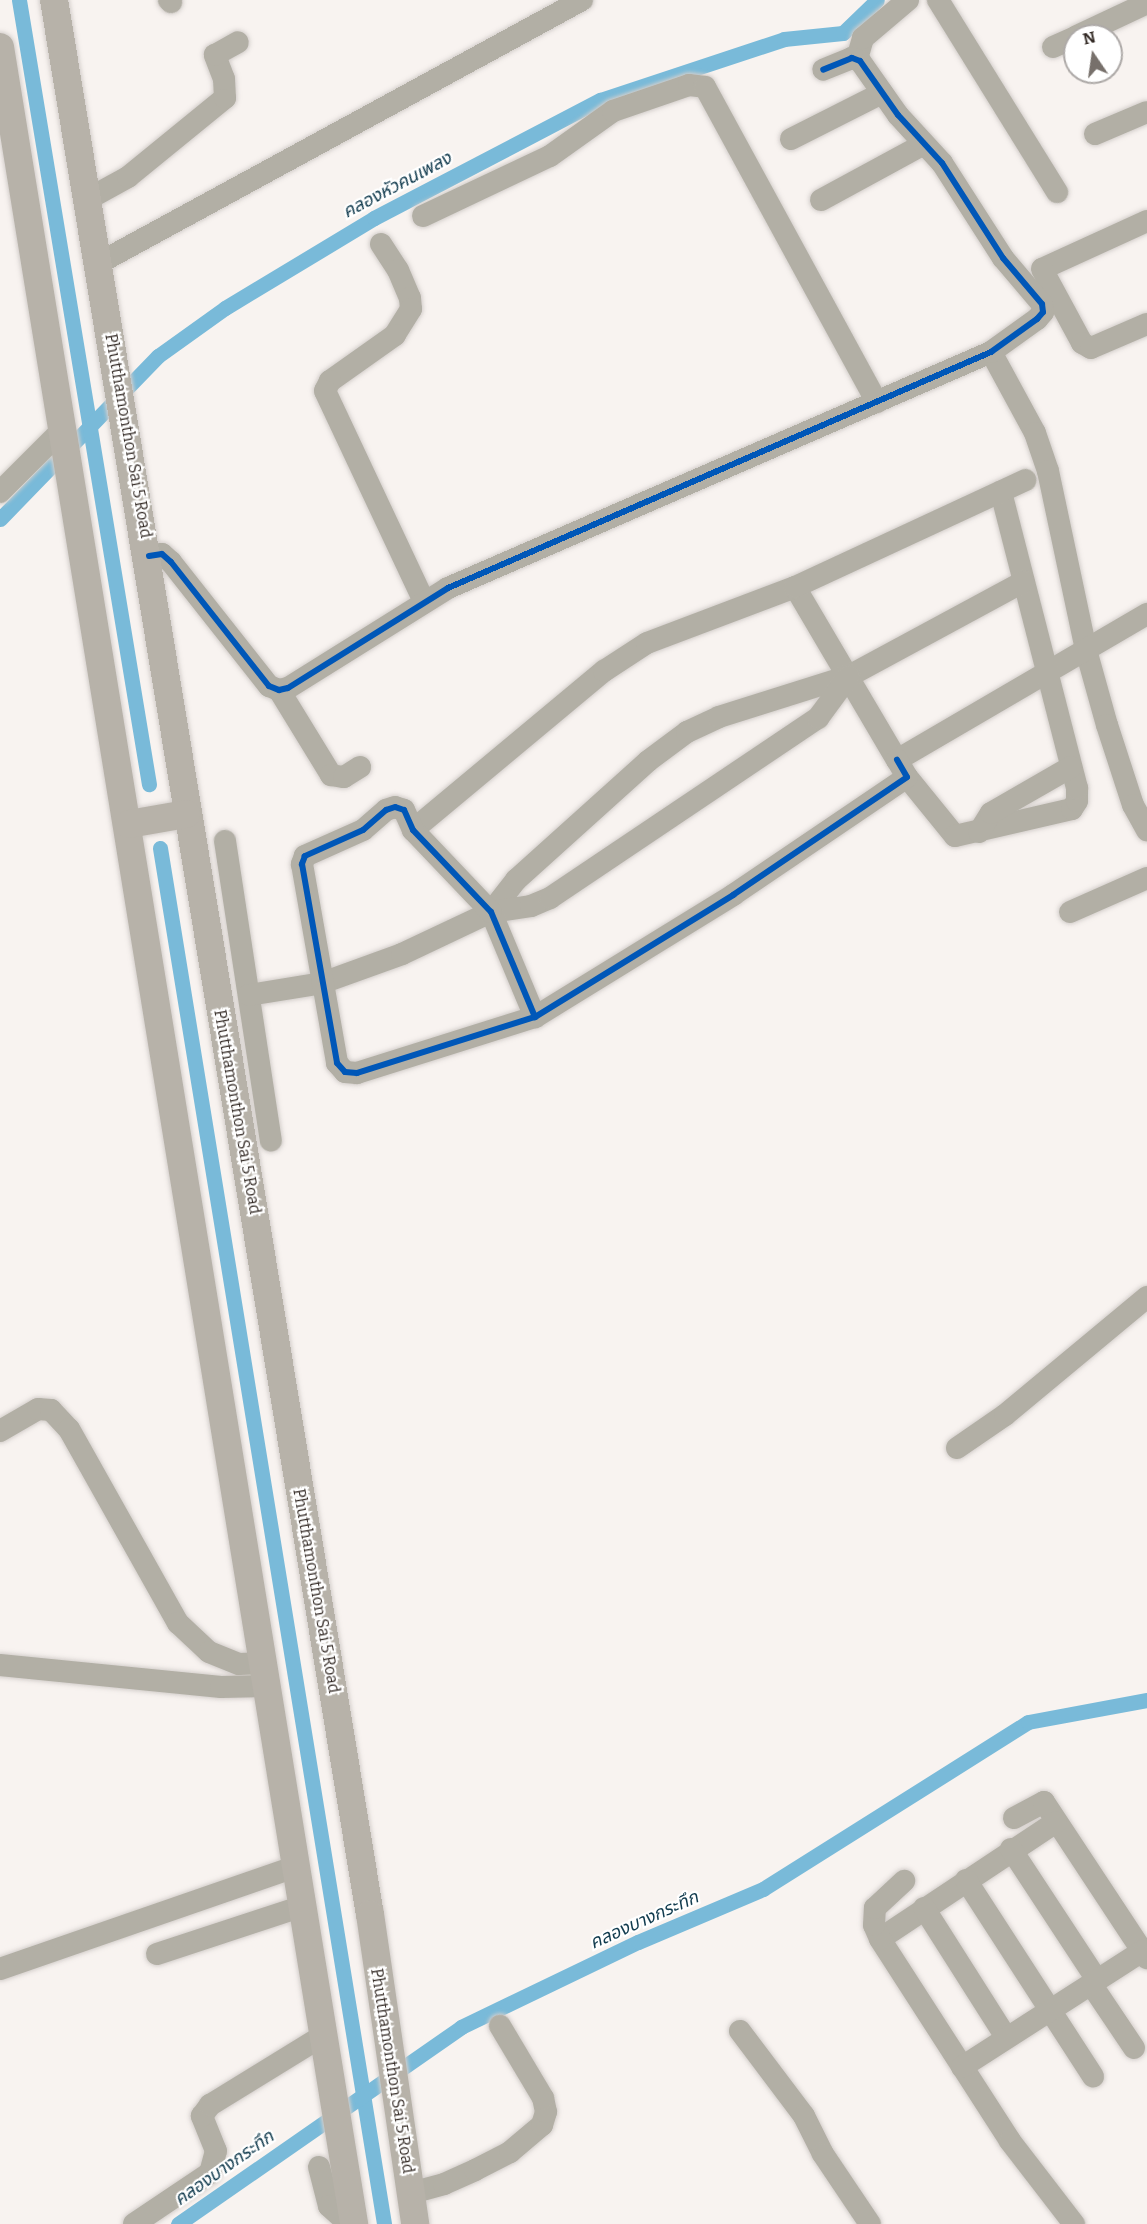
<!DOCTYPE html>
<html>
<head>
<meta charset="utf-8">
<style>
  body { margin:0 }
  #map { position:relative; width:1147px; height:2224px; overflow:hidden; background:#f8f3f0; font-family:Bitter,"Noto Sans Thai",serif }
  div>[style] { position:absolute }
  .canal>* { height:15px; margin:-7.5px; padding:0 7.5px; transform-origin:7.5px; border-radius:7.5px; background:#79bad9 }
  .roads { filter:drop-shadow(0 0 2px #d4cfcc) drop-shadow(0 0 2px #d4cfcc) }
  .minor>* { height:22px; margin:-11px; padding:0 11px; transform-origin:11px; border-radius:11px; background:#b2afa5 }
  .major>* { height:28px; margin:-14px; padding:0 14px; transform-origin:14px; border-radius:14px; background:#b7b2a9 }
  .cycleway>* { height:6px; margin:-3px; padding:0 3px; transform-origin:3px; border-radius:3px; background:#0057b8 }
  span { translate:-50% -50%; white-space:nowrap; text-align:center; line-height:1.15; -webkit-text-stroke:4.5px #fff; paint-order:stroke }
  .street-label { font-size:16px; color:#322924 }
  .water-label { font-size:18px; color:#103a4d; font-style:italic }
  .north { position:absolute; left:1063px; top:24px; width:60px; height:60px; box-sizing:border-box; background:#fff; border:2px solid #ada9a7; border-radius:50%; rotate:347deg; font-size:16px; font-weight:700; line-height:24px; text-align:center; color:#322924 }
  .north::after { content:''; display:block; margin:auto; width:21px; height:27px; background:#77706b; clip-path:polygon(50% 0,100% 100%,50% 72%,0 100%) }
</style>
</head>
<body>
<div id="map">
  <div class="canal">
    <i style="left:19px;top:0;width:795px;rotate:80.59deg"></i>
    <i style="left:0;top:519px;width:227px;rotate:-45.9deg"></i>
    <i style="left:158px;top:356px;width:82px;rotate:-35.6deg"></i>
    <i style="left:225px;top:308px;width:174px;rotate:-31.1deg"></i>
    <i style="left:374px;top:218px;width:255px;rotate:-27.6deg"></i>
    <i style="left:600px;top:100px;width:194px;rotate:-18.3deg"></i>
    <i style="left:784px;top:39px;width:59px;rotate:-5.8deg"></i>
    <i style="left:843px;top:33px;width:47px;rotate:-44.1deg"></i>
    <i style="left:160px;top:848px;width:1394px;rotate:80.75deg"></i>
    <i style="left:178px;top:2224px;width:345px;rotate:-34.8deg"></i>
    <i style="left:461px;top:2027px;width:196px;rotate:-25.7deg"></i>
    <i style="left:638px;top:1942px;width:136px;rotate:-23deg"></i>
    <i style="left:763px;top:1889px;width:313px;rotate:-32.2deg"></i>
    <i style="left:1028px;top:1722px;width:121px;rotate:-10.5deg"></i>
  </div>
  <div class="roads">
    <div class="minor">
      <i style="left:169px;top:0;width:3px;rotate:45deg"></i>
      <i style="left:938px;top:0;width:226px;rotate:58.2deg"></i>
      <i style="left:1077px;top:36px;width:77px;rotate:-25.2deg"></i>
      <i style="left:1053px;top:47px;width:24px;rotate:-24deg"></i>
      <i style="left:857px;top:59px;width:22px;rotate:-74deg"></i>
      <i style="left:863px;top:38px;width:59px;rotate:-40.2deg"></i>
      <i style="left:1095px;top:134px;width:56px;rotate:-22.9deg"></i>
      <i style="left:791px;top:139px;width:102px;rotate:-26.8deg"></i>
      <i style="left:88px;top:199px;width:46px;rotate:-28.8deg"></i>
      <i style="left:128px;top:177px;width:125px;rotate:-39.2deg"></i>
      <i style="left:225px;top:98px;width:19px;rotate:-93deg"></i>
      <i style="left:224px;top:79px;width:26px;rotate:-111deg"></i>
      <i style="left:215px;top:55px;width:26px;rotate:-29deg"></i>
      <i style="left:821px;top:200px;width:117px;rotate:-28.5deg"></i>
      <i style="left:423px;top:216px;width:140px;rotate:-25.3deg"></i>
      <i style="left:550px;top:156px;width:77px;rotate:-35.5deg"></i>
      <i style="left:613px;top:111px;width:80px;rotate:-18.9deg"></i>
      <i style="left:689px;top:85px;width:16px;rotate:7deg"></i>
      <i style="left:705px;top:87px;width:359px;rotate:61.4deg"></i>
      <i style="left:1147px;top:221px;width:115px;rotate:155.4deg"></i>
      <i style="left:1042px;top:269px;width:84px;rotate:61.6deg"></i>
      <i style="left:1082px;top:343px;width:10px;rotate:29deg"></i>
      <i style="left:1091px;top:348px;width:61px;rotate:-23.2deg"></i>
      <i style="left:381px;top:244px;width:31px;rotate:57deg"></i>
      <i style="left:398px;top:270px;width:30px;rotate:67deg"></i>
      <i style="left:410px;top:298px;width:11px;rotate:85deg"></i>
      <i style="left:411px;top:309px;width:31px;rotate:122deg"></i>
      <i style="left:395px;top:335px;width:80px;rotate:144.7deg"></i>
      <i style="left:330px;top:381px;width:11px;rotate:117deg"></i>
      <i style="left:325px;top:391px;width:232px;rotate:64.8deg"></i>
      <i style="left:99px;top:263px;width:550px;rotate:-28.57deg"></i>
      <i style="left:991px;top:352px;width:92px;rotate:61.5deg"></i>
      <i style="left:1035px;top:433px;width:40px;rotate:71.1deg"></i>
      <i style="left:1048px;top:471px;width:183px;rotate:78deg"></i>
      <i style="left:1086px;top:650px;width:78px;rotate:74.4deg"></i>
      <i style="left:1107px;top:725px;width:84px;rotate:72deg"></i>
      <i style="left:1133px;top:805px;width:29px;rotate:61deg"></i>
      <i style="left:0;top:492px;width:88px;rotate:-45deg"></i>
      <i style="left:149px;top:556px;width:13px;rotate:-9deg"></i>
      <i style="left:162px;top:554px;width:12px;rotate:42deg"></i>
      <i style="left:171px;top:562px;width:158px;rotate:51.7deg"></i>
      <i style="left:269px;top:686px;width:11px;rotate:22deg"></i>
      <i style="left:279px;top:690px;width:9px;rotate:-13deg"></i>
      <i style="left:288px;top:688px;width:189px;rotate:-32deg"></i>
      <i style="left:448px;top:588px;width:592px;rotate:-23.49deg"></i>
      <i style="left:991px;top:352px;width:57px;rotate:-35.7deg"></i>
      <i style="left:1037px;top:319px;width:9px;rotate:-49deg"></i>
      <i style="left:1043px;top:312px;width:8px;rotate:-97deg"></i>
      <i style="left:1042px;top:304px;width:60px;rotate:-130.3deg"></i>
      <i style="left:1003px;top:258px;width:113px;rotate:-122.7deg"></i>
      <i style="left:942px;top:163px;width:65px;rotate:-132.5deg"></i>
      <i style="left:898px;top:115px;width:66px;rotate:-125.1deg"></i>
      <i style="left:860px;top:61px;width:9px;rotate:-159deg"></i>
      <i style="left:852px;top:58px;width:31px;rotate:158deg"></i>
      <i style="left:795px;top:587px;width:201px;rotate:59.5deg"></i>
      <i style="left:897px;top:760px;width:290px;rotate:-30.3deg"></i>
      <i style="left:279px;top:690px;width:100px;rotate:58.5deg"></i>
      <i style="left:331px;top:775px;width:13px;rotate:9deg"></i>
      <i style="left:344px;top:777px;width:19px;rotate:-32deg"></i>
      <i style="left:907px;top:777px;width:76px;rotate:50.9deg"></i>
      <i style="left:955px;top:836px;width:120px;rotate:-13deg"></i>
      <i style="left:1072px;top:809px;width:9px;rotate:-58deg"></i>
      <i style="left:1077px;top:801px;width:13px;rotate:-90deg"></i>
      <i style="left:1077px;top:788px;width:306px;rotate:-104.4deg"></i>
      <i style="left:413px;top:830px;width:249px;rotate:-39.8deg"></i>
      <i style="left:604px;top:671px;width:51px;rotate:-33.1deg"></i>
      <i style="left:647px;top:643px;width:158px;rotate:-20.7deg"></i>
      <i style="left:795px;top:587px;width:254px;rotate:-24.9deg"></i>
      <i style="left:979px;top:832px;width:22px;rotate:-58deg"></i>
      <i style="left:991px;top:813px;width:92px;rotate:-29.9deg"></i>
      <i style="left:225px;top:841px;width:303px;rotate:81.3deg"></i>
      <i style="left:491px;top:912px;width:41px;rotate:-52deg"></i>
      <i style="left:516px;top:880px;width:178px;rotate:-42deg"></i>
      <i style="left:648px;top:761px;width:49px;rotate:-36.6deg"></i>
      <i style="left:687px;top:732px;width:35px;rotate:-25deg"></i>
      <i style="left:719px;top:717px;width:136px;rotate:-17.5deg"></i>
      <i style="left:849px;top:676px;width:198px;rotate:-28.4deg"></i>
      <i style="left:1070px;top:912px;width:84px;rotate:-23.8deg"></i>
      <i style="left:249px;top:995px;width:74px;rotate:-9.3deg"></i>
      <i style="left:322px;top:983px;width:85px;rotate:-19.9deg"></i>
      <i style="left:402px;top:954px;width:98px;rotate:-25.3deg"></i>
      <i style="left:491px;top:912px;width:40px;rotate:-8.5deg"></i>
      <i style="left:531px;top:906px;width:21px;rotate:-23deg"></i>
      <i style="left:550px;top:898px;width:323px;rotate:-33.9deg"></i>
      <i style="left:818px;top:718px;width:52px;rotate:-53.6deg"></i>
      <i style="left:535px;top:1017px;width:114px;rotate:-112.7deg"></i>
      <i style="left:491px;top:912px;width:113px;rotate:-133.6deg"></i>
      <i style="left:413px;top:830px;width:22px;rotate:-114deg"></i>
      <i style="left:404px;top:810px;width:9px;rotate:-162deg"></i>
      <i style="left:395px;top:807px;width:9px;rotate:162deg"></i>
      <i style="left:386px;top:810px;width:30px;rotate:139deg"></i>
      <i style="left:363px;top:830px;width:64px;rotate:155.9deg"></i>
      <i style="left:305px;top:856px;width:9px;rotate:111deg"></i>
      <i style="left:302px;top:864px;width:202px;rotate:80deg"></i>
      <i style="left:337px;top:1063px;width:12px;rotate:48deg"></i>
      <i style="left:345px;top:1072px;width:12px;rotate:5deg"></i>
      <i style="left:357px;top:1073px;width:187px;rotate:-17.5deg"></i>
      <i style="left:535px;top:1017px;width:233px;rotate:-31.6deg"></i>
      <i style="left:733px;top:895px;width:210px;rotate:-34.1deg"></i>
      <i style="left:907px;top:777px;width:20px;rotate:-120deg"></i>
      <i style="left:0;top:1431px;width:44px;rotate:-30.1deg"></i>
      <i style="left:38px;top:1409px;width:13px;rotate:4deg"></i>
      <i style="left:51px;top:1410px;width:26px;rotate:47deg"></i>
      <i style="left:69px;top:1429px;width:223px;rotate:60.7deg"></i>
      <i style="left:178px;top:1623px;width:42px;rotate:43.1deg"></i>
      <i style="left:209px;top:1652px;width:32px;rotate:22deg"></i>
      <i style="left:239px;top:1664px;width:26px;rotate:-2deg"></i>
      <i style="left:957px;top:1448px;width:58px;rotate:-34.5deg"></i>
      <i style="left:1005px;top:1415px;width:185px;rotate:-39.7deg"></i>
      <i style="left:0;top:1665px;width:222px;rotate:5.7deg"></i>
      <i style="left:221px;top:1687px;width:47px;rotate:-1.2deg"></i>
      <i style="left:1014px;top:1818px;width:34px;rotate:-28deg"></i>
      <i style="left:1044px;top:1802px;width:187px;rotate:56.6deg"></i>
      <i style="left:1056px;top:1822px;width:211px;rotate:146.4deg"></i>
      <i style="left:880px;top:1939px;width:240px;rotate:57.2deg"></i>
      <i style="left:1010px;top:2141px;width:105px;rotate:52.4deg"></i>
      <i style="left:1011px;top:1849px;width:157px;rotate:56.7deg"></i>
      <i style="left:966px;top:1880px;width:234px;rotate:57.1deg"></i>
      <i style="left:924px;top:1908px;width:153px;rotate:57.6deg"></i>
      <i style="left:880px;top:1939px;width:15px;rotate:-113deg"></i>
      <i style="left:874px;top:1925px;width:17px;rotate:-87deg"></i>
      <i style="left:875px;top:1908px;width:40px;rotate:-43deg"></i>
      <i style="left:157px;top:1954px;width:154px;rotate:-18.2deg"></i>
      <i style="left:0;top:1969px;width:314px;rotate:-19.1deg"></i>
      <i style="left:1091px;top:1984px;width:77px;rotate:56.1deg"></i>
      <i style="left:740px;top:2031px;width:106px;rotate:53deg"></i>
      <i style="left:804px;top:2116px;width:42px;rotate:63.4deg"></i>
      <i style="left:823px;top:2154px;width:84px;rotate:56.1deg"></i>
      <i style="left:962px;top:2067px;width:215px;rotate:-32.7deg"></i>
      <i style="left:319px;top:2167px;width:40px;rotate:75.6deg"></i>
      <i style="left:329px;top:2206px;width:27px;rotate:42deg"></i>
      <i style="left:411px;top:2193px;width:34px;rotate:-15deg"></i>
      <i style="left:444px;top:2184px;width:34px;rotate:-24deg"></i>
      <i style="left:475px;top:2170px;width:39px;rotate:-27deg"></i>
      <i style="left:510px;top:2152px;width:42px;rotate:-40.2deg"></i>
      <i style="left:542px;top:2125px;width:14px;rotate:-73deg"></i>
      <i style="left:546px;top:2112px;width:14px;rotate:-102deg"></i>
      <i style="left:543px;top:2098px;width:84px;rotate:-120.8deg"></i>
      <i style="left:134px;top:2224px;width:92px;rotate:-33.9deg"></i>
      <i style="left:210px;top:2173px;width:23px;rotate:-75deg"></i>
      <i style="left:216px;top:2151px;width:38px;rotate:-112deg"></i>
      <i style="left:202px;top:2116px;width:14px;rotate:-54deg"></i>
      <i style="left:210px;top:2105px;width:134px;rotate:-31.6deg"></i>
    </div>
    <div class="major">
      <i style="left:54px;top:0;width:1940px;rotate:80.63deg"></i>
      <i style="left:370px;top:1914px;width:313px;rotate:81.7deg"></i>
      <i style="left:0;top:47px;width:2206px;rotate:80.76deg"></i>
      <i style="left:129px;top:824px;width:58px;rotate:-10deg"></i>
    </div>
  </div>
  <div class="cycleway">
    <i style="left:149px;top:556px;width:13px;rotate:-9deg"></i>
    <i style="left:162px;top:554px;width:12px;rotate:42deg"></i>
    <i style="left:171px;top:562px;width:158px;rotate:51.7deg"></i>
    <i style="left:269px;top:686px;width:11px;rotate:22deg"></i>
    <i style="left:279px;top:690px;width:9px;rotate:-13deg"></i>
    <i style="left:288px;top:688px;width:189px;rotate:-32deg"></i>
    <i style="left:448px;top:588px;width:592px;rotate:-23.49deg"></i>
    <i style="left:991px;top:352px;width:57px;rotate:-35.7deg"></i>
    <i style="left:1037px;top:319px;width:9px;rotate:-49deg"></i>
    <i style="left:1043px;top:312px;width:8px;rotate:-97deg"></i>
    <i style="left:1042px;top:304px;width:60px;rotate:-130.3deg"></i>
    <i style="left:1003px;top:258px;width:113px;rotate:-122.7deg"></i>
    <i style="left:942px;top:163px;width:65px;rotate:-132.5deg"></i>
    <i style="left:898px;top:115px;width:66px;rotate:-125.1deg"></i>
    <i style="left:860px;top:61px;width:9px;rotate:-159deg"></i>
    <i style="left:852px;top:58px;width:31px;rotate:158deg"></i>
    <i style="left:535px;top:1017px;width:114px;rotate:-112.7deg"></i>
    <i style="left:491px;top:912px;width:113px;rotate:-133.6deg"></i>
    <i style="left:413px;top:830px;width:22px;rotate:-114deg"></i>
    <i style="left:404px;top:810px;width:9px;rotate:-162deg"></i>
    <i style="left:395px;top:807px;width:9px;rotate:162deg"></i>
    <i style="left:386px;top:810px;width:30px;rotate:139deg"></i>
    <i style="left:363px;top:830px;width:64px;rotate:155.9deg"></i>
    <i style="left:305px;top:856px;width:9px;rotate:111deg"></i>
    <i style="left:302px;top:864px;width:202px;rotate:80deg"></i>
    <i style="left:337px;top:1063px;width:12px;rotate:48deg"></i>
    <i style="left:345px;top:1072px;width:12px;rotate:5deg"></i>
    <i style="left:357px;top:1073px;width:187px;rotate:-17.5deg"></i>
    <i style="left:535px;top:1017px;width:233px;rotate:-31.6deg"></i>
    <i style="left:733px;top:895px;width:210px;rotate:-34.1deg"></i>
    <i style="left:907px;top:777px;width:20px;rotate:-120deg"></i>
  </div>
  <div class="street-label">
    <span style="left:128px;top:436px;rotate:80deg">Phutthamonthon Sai 5 Road</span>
    <span style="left:237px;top:1112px;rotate:80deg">Phutthamonthon Sai 5 Road</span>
    <span style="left:316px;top:1591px;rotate:80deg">Phutthamonthon Sai 5 Road</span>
    <span style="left:392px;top:2071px;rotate:81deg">Phutthamonthon Sai 5 Road</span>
  </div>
  <div class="water-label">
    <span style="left:397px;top:185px;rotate:-28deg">คลองหัวคนเพลง</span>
    <span style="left:644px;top:1920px;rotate:-24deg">คลองบางกระทึก</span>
    <span style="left:224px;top:2168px;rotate:-35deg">คลองบางกระทึก</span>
  </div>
  <div class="north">N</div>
</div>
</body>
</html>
